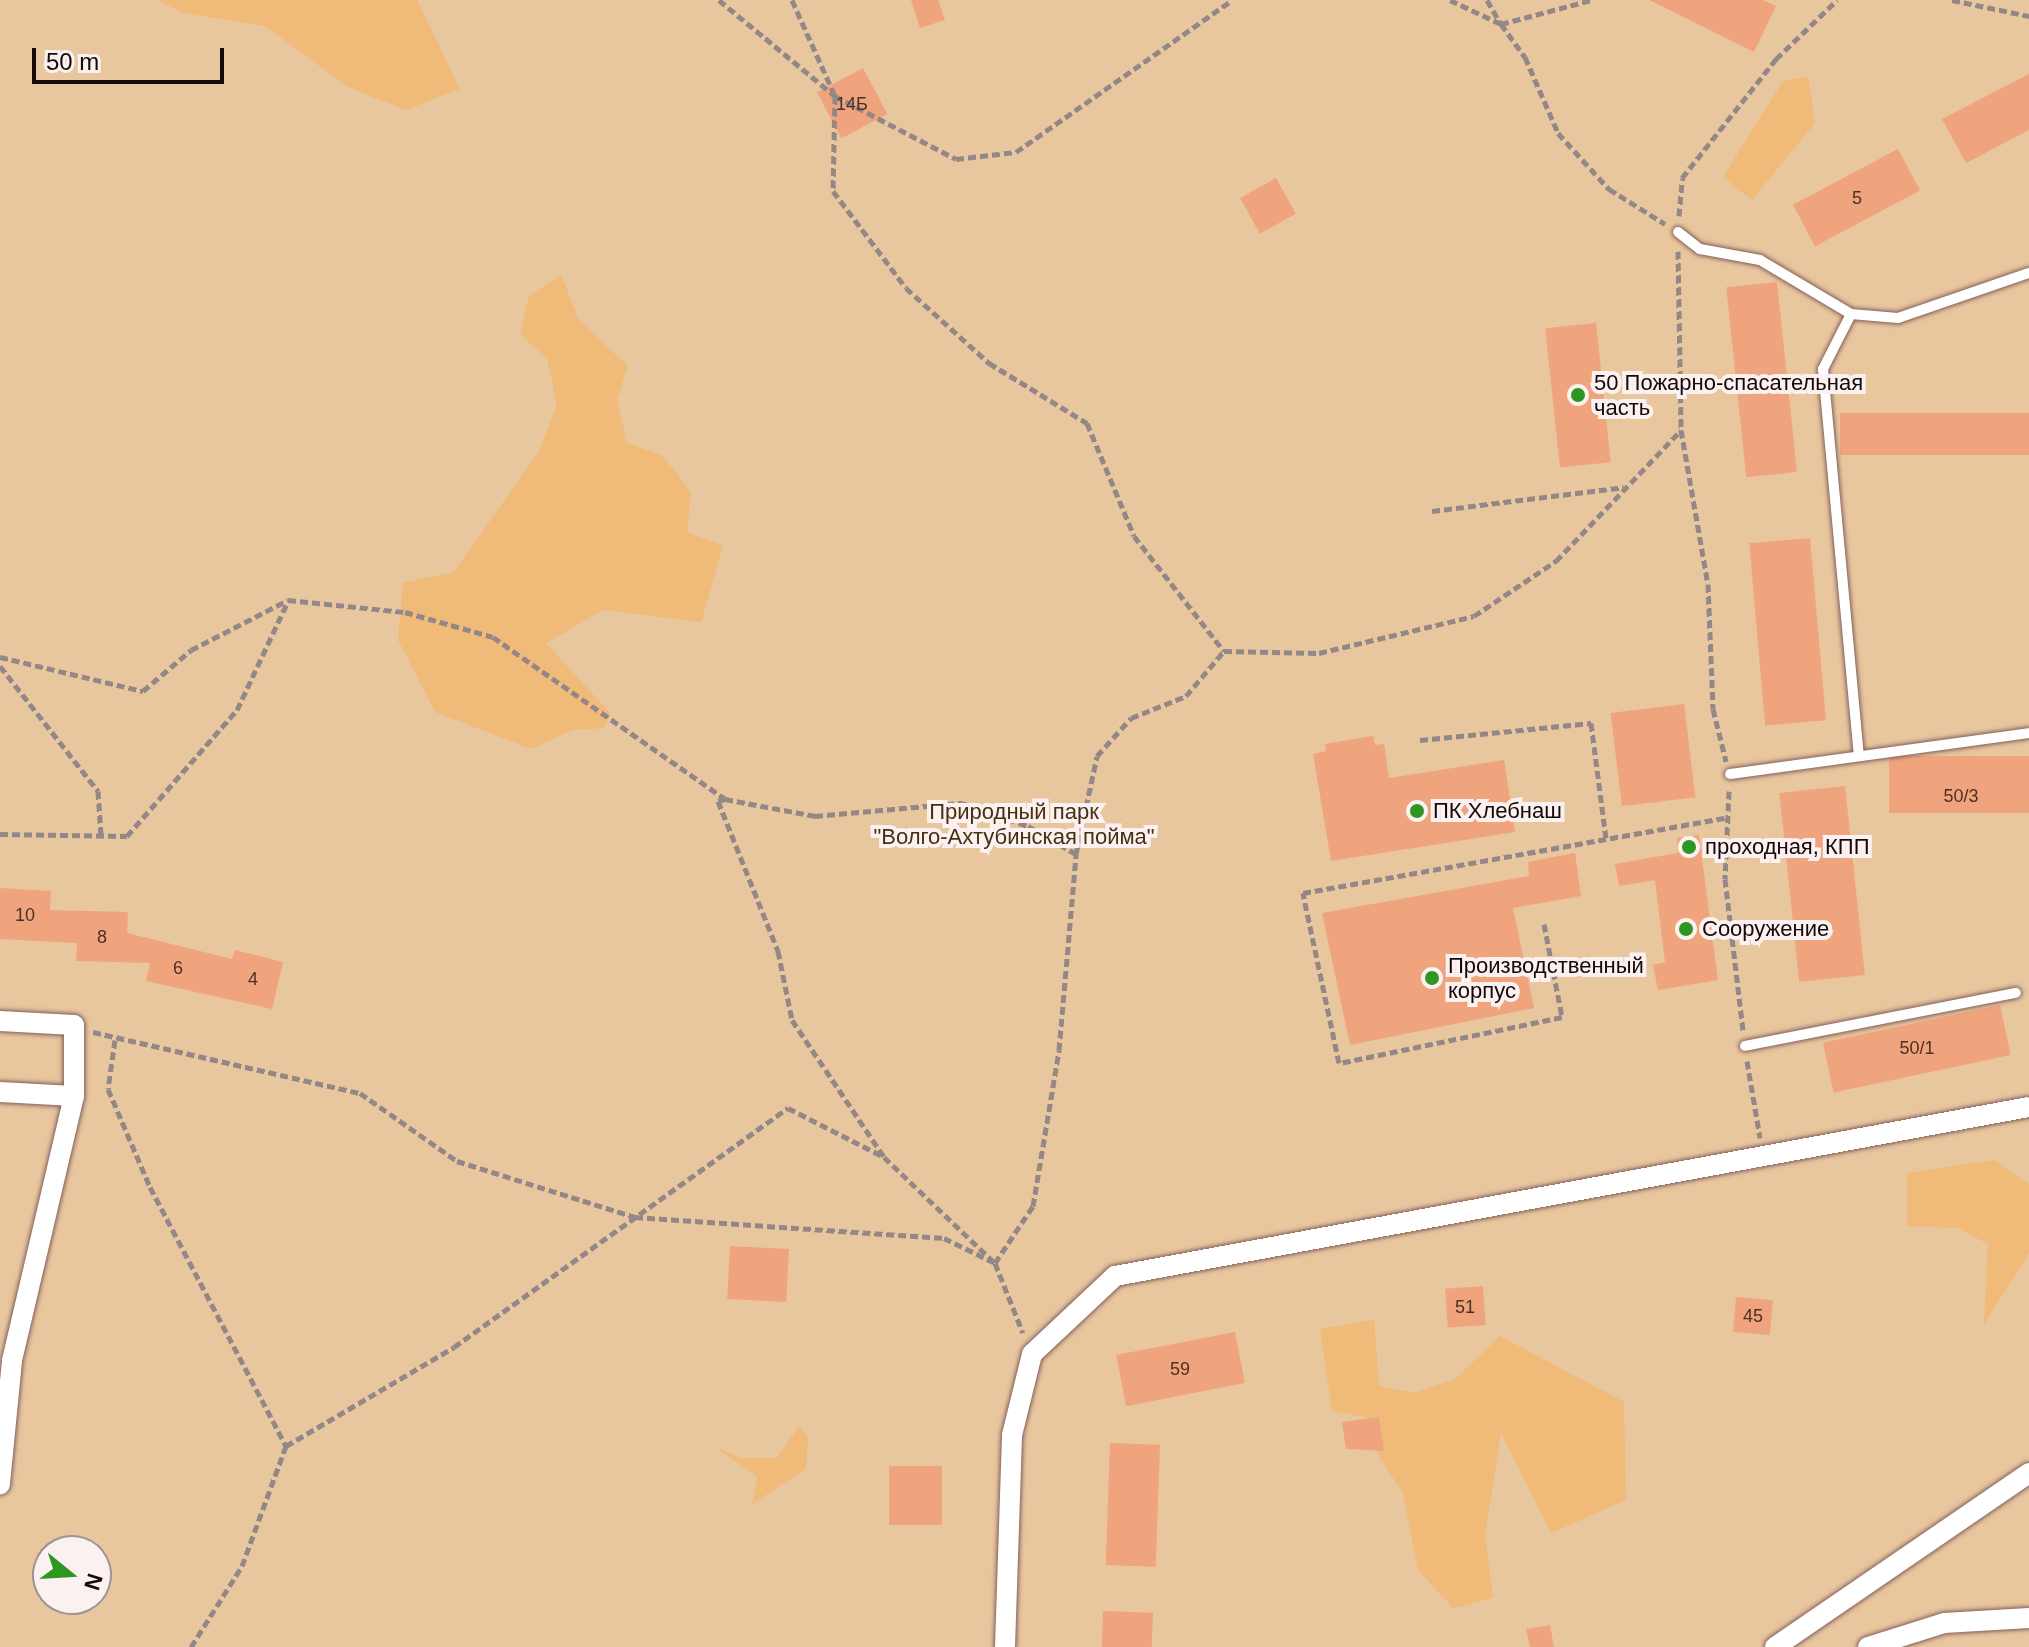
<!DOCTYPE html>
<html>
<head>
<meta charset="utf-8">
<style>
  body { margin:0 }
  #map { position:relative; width:2029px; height:1647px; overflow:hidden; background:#faf1f0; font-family:Arial,sans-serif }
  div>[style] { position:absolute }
  .green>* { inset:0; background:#e8c69e }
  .forest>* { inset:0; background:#f0ba78 }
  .building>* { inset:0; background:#f0a47d; transform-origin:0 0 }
  .path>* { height:5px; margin-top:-2.5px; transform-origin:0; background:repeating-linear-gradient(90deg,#938887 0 8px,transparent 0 12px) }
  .roads { filter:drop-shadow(0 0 2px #84605c) drop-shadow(0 0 2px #84605c) }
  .lane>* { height:10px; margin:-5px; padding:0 5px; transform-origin:5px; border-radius:5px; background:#fff }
  .street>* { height:20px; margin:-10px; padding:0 10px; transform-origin:10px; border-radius:10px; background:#fff }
  .dots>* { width:22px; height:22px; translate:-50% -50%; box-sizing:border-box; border:4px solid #faf1f0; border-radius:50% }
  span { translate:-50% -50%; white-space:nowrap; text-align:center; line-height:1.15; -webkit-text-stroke:8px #faf1f0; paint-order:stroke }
  .number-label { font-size:18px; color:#4c3025 }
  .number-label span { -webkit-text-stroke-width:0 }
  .poi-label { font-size:22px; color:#160908 }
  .left { translate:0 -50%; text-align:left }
  .park-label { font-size:22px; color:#463012 }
  .north { position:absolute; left:32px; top:1535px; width:80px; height:80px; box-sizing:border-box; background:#faf1f0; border:2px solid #9f9493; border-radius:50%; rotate:108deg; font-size:22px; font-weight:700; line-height:32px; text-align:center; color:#160908 }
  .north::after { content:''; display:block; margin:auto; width:28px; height:36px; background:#2d9721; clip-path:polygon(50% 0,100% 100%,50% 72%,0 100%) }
  .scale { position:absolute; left:32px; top:48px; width:192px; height:36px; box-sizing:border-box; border:4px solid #160908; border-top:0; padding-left:10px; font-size:24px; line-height:28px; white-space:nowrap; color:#160908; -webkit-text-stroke:6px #faf1f0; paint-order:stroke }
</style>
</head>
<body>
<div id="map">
  <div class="green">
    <i style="clip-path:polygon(evenodd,0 0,2029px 0,2029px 1647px,0 1647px,0 0,48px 1551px,96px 1551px,96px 1599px,48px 1599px,48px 1551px)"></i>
  </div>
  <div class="forest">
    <i style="clip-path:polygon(158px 0,417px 0,460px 89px,405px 110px,348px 87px,265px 26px,182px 13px)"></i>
    <i style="clip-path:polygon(1808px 76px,1815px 123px,1752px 200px,1723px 177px,1783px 81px)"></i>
    <i style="clip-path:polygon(561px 275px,579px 320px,628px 366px,617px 399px,627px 443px,662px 455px,691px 492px,687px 532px,723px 546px,701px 622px,603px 610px,546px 643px,611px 714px,604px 728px,573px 730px,531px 749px,435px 712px,398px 640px,403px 583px,454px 572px,539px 451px,557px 404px,547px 359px,520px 334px,529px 296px)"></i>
    <i style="clip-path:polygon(1994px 1160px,2029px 1184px,2029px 1253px,1984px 1324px,1988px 1244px,1957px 1228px,1907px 1226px,1907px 1173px)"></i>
    <i style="clip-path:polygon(1374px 1320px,1379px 1386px,1413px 1393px,1454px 1380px,1500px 1336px,1624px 1402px,1626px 1500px,1551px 1533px,1501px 1433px,1485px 1536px,1493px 1598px,1453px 1608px,1418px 1570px,1403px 1493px,1378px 1455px,1375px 1419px,1332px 1411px,1320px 1329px)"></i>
    <i style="clip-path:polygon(799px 1426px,808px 1437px,806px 1469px,752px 1504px,758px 1477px,714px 1446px,741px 1458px,777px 1458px)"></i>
  </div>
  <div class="building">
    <i style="clip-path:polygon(911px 0,938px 0,945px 20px,920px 28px)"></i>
    <i style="clip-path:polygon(1649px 0,1763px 0,1776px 6px,1754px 52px)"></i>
    <i style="left:863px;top:68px;width:52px;height:52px;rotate:62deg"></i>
    <i style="clip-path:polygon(2029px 74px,2029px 130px,1966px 163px,1942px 119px)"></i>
    <i style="left:1898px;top:149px;width:47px;height:119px;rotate:62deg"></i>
    <i style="left:1276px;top:178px;width:41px;height:41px;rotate:61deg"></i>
    <i style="left:1777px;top:282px;width:191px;height:51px;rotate:84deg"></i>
    <i style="left:1596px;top:323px;width:140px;height:51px;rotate:84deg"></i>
    <i style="left:2029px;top:413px;width:42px;height:189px;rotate:90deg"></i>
    <i style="left:1810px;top:538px;width:183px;height:61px;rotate:85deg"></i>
    <i style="left:1684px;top:704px;width:94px;height:74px;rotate:83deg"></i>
    <i style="clip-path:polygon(1373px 736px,1375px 745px,1384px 744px,1389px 778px,1504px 760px,1515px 832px,1331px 861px,1313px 754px,1326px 751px,1325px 744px)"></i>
    <i style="left:2029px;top:756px;width:57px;height:140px;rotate:90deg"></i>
    <i style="left:1845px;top:786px;width:190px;height:66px;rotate:84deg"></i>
    <i style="clip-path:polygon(1699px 835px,1718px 980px,1658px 990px,1653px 965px,1665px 962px,1655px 880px,1619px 886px,1615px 864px,1678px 853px,1677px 838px)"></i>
    <i style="clip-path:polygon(1575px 853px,1581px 896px,1513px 908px,1534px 1008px,1350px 1045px,1322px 913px,1529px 876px,1528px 862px)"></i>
    <i style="clip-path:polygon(0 888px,51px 891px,50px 910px,128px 912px,127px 933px,232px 959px,235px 950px,283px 962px,272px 1009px,146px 981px,150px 963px,76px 961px,77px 943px,0 939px)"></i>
    <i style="left:2000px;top:1005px;width:51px;height:181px;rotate:78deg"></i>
    <i style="left:730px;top:1246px;width:59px;height:53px;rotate:3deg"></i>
    <i style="left:1483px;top:1286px;width:39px;height:38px;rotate:86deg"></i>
    <i style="left:1736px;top:1297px;width:37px;height:35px;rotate:5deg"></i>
    <i style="left:1235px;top:1332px;width:52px;height:121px;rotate:79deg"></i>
    <i style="clip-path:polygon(1379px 1417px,1384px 1451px,1346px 1449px,1342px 1422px)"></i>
    <i style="left:1110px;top:1443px;width:50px;height:122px;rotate:2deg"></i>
    <i style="left:889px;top:1466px;width:53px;height:59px"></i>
    <i style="left:1103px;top:1611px;width:50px;height:36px;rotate:2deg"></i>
    <i style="clip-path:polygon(1550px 1625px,1554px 1647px,1530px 1647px,1526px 1629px)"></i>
  </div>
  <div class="path">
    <i style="left:719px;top:0;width:151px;rotate:39.6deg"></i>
    <i style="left:835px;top:96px;width:136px;rotate:27.5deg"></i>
    <i style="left:956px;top:159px;width:60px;rotate:-6.7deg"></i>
    <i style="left:1016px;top:152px;width:264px;rotate:-35.1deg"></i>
    <i style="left:792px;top:0;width:105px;rotate:65.9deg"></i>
    <i style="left:835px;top:96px;width:95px;rotate:91.2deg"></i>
    <i style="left:833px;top:191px;width:121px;rotate:53deg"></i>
    <i style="left:906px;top:288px;width:112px;rotate:42.1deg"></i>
    <i style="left:989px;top:363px;width:115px;rotate:31.5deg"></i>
    <i style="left:1087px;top:423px;width:122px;rotate:67.4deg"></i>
    <i style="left:1134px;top:536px;width:146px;rotate:52deg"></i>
    <i style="left:1224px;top:651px;width:95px;rotate:1.2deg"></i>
    <i style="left:1319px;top:653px;width:159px;rotate:-13.4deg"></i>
    <i style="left:1474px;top:616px;width:99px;rotate:-33.9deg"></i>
    <i style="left:1556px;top:561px;width:181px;rotate:-46.3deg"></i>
    <i style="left:1450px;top:0;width:56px;rotate:25.2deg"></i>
    <i style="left:1501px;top:24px;width:41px;rotate:54deg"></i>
    <i style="left:1525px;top:57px;width:83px;rotate:66.5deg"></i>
    <i style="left:1558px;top:133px;width:76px;rotate:47.7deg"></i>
    <i style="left:1609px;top:189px;width:66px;rotate:32deg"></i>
    <i style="left:1487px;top:0;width:28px;rotate:60deg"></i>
    <i style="left:1501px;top:24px;width:93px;rotate:-14.9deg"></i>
    <i style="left:1952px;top:0;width:79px;rotate:11.7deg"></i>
    <i style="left:1679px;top:216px;width:38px;rotate:-85deg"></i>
    <i style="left:1682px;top:178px;width:152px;rotate:-51.7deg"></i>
    <i style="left:1776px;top:59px;width:85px;rotate:-44deg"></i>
    <i style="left:1678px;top:251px;width:179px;rotate:89deg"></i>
    <i style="left:1681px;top:430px;width:156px;rotate:80.1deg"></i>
    <i style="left:1708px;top:584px;width:125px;rotate:87.7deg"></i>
    <i style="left:1713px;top:709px;width:54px;rotate:76deg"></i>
    <i style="left:1432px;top:511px;width:193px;rotate:-7.1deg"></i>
    <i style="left:0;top:657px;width:147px;rotate:13.4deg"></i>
    <i style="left:143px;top:691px;width:63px;rotate:-40.5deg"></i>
    <i style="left:191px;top:650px;width:109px;rotate:-27.3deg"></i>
    <i style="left:288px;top:600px;width:118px;rotate:5.9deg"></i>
    <i style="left:405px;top:612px;width:91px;rotate:15.9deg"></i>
    <i style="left:493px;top:637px;width:283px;rotate:34.9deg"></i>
    <i style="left:725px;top:799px;width:7px;rotate:164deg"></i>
    <i style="left:718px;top:801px;width:162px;rotate:68.2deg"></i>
    <i style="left:778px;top:951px;width:70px;rotate:78.5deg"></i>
    <i style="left:792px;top:1020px;width:165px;rotate:56.1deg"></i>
    <i style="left:0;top:666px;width:159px;rotate:51.9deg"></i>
    <i style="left:98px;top:791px;width:44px;rotate:86.1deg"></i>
    <i style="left:1420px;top:740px;width:172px;rotate:-5.7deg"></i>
    <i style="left:1591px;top:723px;width:117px;rotate:82.6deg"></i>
    <i style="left:1729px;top:791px;width:88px;rotate:92.6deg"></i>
    <i style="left:1725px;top:879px;width:153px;rotate:83.2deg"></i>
    <i style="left:725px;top:799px;width:92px;rotate:10.7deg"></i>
    <i style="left:815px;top:816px;width:148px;rotate:-5.1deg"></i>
    <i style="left:962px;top:803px;width:70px;rotate:19.2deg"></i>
    <i style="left:1028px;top:826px;width:56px;rotate:30.3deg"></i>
    <i style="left:0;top:834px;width:127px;rotate:0.9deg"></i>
    <i style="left:127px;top:836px;width:167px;rotate:-48.9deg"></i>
    <i style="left:237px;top:710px;width:120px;rotate:-64.9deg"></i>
    <i style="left:1544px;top:924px;width:95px;rotate:79deg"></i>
    <i style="left:1562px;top:1017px;width:228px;rotate:168.3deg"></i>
    <i style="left:1339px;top:1063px;width:174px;rotate:-102deg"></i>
    <i style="left:1303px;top:893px;width:432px;rotate:-10.1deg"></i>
    <i style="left:93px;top:1032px;width:274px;rotate:12.9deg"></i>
    <i style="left:360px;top:1093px;width:118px;rotate:35deg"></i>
    <i style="left:457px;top:1161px;width:187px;rotate:17.5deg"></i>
    <i style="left:635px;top:1217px;width:310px;rotate:3.9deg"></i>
    <i style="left:944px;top:1238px;width:57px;rotate:26.1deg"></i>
    <i style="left:995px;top:1263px;width:69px;rotate:-56.3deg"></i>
    <i style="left:1033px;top:1206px;width:158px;rotate:-80.5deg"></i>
    <i style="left:1059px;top:1050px;width:197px;rotate:-85deg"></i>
    <i style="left:1076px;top:854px;width:100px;rotate:-77.9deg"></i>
    <i style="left:1097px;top:756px;width:51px;rotate:-48.2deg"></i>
    <i style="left:1131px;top:718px;width:59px;rotate:-21.8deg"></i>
    <i style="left:1186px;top:696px;width:59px;rotate:-49.8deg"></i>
    <i style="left:115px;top:1040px;width:49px;rotate:98.1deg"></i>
    <i style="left:108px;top:1089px;width:107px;rotate:66.8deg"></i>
    <i style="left:150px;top:1187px;width:293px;rotate:62.3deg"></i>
    <i style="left:1747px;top:1061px;width:78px;rotate:80.4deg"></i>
    <i style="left:191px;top:1647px;width:96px;rotate:-57.8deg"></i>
    <i style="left:242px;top:1566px;width:128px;rotate:-69.9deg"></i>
    <i style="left:286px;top:1446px;width:195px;rotate:-30.5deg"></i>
    <i style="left:454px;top:1347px;width:411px;rotate:-35.6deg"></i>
    <i style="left:788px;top:1108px;width:108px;rotate:27deg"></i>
    <i style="left:884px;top:1157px;width:153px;rotate:43.7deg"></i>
    <i style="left:995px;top:1263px;width:75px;rotate:68.2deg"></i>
  </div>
  <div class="roads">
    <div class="lane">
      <i style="left:1678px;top:232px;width:28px;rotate:38deg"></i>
      <i style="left:1700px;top:249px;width:61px;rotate:10.4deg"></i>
      <i style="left:1760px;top:260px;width:106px;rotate:30.7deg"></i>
      <i style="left:1851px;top:314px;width:47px;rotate:4.9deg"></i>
      <i style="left:1898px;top:318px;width:139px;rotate:-19deg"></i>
      <i style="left:1851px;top:314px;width:62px;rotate:117deg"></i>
      <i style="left:1823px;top:369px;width:387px;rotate:84.7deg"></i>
      <i style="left:1730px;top:774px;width:302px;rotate:-7.8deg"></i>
      <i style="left:1745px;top:1046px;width:276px;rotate:-11.1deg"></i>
    </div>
    <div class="street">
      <i style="left:0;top:1021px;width:74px;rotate:3.1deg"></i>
      <i style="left:74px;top:1025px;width:71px;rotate:90deg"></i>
      <i style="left:74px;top:1096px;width:272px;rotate:103.2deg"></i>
      <i style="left:12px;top:1361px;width:124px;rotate:95.6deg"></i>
      <i style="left:0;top:1092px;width:74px;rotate:3.1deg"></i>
      <i style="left:1005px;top:1647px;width:212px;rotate:-88.1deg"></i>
      <i style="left:1012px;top:1435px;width:83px;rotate:-76.1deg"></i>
      <i style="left:1032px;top:1354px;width:114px;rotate:-43.2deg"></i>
      <i style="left:1115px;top:1276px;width:929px;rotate:-10.48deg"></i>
      <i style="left:1775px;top:1647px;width:308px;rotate:-34.4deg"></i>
      <i style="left:1868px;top:1647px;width:80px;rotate:-17.5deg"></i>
      <i style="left:1944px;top:1623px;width:85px;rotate:-3.4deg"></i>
    </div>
  </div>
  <div class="dots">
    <i style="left:1578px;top:395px;background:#2d9721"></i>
    <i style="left:1417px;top:811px;background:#2d9721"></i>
    <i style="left:1689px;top:847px;background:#2d9721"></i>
    <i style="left:1686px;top:929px;background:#2d9721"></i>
    <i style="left:1432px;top:978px;background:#2d9721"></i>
  </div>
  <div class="number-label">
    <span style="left:852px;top:104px">14Б</span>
    <span style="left:1857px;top:198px">5</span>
    <span style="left:1961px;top:796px">50/3</span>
    <span style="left:25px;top:915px">10</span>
    <span style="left:102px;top:937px">8</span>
    <span style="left:178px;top:968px">6</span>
    <span style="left:253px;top:979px">4</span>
    <span style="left:1917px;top:1048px">50/1</span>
    <span style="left:1465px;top:1307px">51</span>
    <span style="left:1753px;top:1316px">45</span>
    <span style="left:1180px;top:1369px">59</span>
  </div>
  <div class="poi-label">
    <span class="left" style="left:1594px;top:395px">50 Пожарно-спасательная<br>часть</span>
    <span class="left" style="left:1433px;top:811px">ПК Хлебнаш</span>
    <span class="left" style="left:1705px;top:847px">проходная, КПП</span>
    <span class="left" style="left:1702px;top:929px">Сооружение</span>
    <span class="left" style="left:1448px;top:978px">Производственный<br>корпус</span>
  </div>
  <div class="park-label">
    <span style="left:1014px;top:824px">Природный парк<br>"Волго-Ахтубинская пойма"</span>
  </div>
  <div class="north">N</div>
  <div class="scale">50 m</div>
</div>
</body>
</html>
